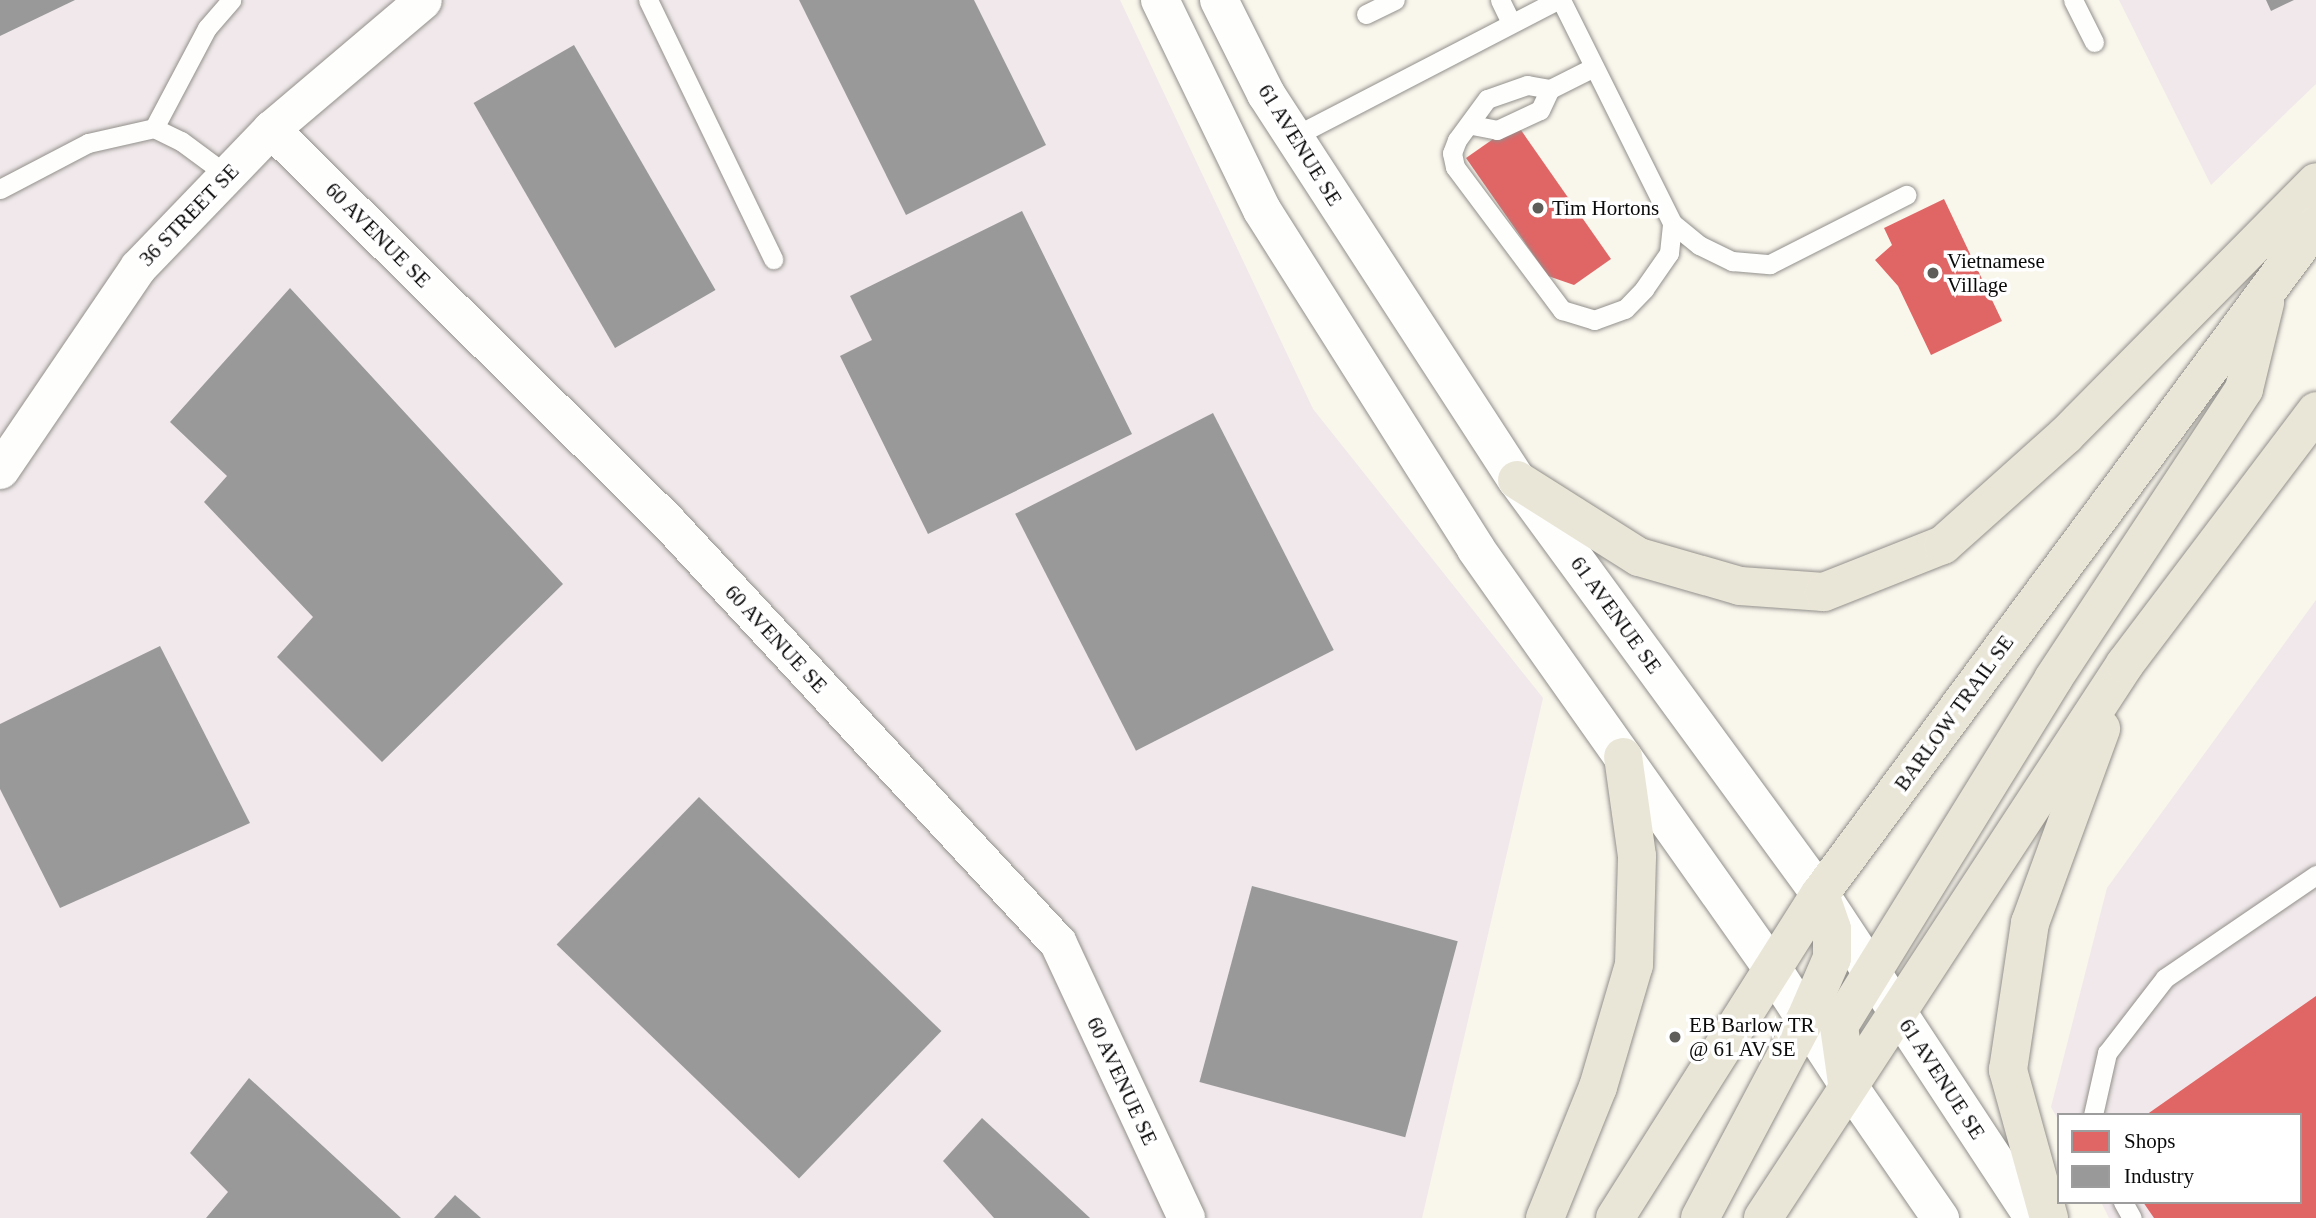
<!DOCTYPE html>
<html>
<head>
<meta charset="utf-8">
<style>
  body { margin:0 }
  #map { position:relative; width:2316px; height:1218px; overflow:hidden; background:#f9f6ec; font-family:Georgia,serif }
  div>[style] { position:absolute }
  .industrial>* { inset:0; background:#f0e8ea }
  .shops>* { inset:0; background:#e06666 }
  .industry>* { inset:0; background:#999; transform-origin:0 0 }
  .roads { filter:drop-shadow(0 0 2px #92908c) drop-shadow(0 0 2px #92908c) }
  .service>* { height:19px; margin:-9.5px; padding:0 9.5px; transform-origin:9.5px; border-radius:9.5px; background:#fefefc }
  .minor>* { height:37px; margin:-18.5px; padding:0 18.5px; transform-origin:18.5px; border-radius:18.5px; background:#fefefc }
  .tertiary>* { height:38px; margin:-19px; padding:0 19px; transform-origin:19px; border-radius:19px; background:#fefefc }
  .primary>* { height:38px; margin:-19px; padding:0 19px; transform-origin:19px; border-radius:19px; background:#eae6d7 }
  .dots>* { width:19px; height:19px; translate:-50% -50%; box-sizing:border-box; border:4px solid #fff; border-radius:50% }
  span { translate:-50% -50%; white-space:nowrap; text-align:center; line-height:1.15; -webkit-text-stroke:7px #fff; paint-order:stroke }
  .street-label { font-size:21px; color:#0a0a0a }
  .poi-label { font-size:21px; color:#0a0a0a }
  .left { translate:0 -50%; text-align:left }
  .legend { position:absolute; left:2057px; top:1113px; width:245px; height:91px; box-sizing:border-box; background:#fff; border:2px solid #9d9d9d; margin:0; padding:9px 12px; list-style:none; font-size:21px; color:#0a0a0a }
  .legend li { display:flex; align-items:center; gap:14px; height:35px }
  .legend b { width:35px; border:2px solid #9d9d9d }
</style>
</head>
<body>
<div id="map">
  <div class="industrial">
    <i style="clip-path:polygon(0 0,1120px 0,1313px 409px,1543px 698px,1422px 1218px,0 1218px)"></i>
    <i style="clip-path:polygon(2119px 0,2316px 0,2316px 84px,2211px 185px)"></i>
    <i style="clip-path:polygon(2316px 600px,2316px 1218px,2109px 1218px,2101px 1202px,2300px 1202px,2300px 1115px,2059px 1115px,2059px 1121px,2051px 1107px,2107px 888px)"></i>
  </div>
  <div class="shops">
    <i style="clip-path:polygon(1516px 123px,1611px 259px,1574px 285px,1548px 276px,1466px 158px)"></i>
    <i style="clip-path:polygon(1944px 199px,2002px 321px,1931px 355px,1898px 286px,1875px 260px,1892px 245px,1884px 228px)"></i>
    <i style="clip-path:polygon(2316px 996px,2316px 1218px,2154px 1218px,2143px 1202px,2300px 1202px,2300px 1115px,2146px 1115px)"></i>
  </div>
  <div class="industry">
    <i style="clip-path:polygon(0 0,75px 0,0 36px)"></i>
    <i style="clip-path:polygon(799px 0,974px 0,1046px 145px,906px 215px)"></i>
    <i style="clip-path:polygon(2266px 0,2294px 0,2271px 11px)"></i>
    <i style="left:574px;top:45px;width:283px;height:116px;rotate:60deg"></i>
    <i style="clip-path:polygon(1022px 211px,1132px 434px,928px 534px,840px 356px,872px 340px,850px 296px)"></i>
    <i style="clip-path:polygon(290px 288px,563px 584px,382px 762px,277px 657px,313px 617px,204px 502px,227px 476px,170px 422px)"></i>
    <i style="left:1213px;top:413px;width:266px;height:222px;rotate:63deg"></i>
    <i style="clip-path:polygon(160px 646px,250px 823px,60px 908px,0 789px,0 724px)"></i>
    <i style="left:699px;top:797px;width:337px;height:205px;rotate:44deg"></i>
    <i style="left:1252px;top:886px;width:213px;height:203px;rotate:15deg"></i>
    <i style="clip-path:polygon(249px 1078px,401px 1218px,206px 1218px,228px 1192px,190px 1153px)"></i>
    <i style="clip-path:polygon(982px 1118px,1090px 1218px,994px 1218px,943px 1161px)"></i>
    <i style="clip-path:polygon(455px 1195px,481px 1218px,434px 1218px)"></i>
  </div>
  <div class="roads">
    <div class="service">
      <i style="left:648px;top:0;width:288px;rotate:64.2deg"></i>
      <i style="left:1500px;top:0;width:25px;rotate:64deg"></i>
      <i style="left:1561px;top:0;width:249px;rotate:63.5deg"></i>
      <i style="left:1672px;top:223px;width:35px;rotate:39deg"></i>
      <i style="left:1699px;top:245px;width:37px;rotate:26deg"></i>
      <i style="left:1732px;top:261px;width:38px;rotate:5deg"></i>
      <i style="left:1770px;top:264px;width:153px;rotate:-26.9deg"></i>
      <i style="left:2073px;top:0;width:47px;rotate:63.4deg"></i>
      <i style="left:1366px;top:14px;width:32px;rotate:-26deg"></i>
      <i style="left:1594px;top:67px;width:49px;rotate:153.4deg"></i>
      <i style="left:1550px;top:89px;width:23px;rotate:-170deg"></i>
      <i style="left:1527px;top:85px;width:42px;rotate:160.7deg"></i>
      <i style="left:1487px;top:99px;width:51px;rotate:126.2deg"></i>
      <i style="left:1457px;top:140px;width:14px;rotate:111deg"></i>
      <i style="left:1452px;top:153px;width:14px;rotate:78deg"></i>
      <i style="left:1455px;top:167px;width:179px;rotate:53.2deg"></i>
      <i style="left:1562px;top:310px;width:34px;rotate:17deg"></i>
      <i style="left:1594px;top:320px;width:33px;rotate:-20deg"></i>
      <i style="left:1625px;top:309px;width:28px;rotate:-46deg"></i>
      <i style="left:1644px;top:289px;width:44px;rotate:-55.2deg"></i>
      <i style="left:1669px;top:253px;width:30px;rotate:-84deg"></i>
      <i style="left:1472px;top:125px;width:25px;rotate:11deg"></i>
      <i style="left:1497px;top:130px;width:47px;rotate:-24.9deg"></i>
      <i style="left:1540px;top:110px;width:23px;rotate:-65deg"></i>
      <i style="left:154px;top:128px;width:113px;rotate:-62.1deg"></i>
      <i style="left:207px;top:28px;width:37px;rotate:-49deg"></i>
      <i style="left:1293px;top:137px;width:297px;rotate:-27.4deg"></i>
      <i style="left:0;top:189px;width:99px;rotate:-27.6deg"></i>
      <i style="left:88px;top:143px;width:68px;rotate:-12.8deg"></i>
      <i style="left:154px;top:128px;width:30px;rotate:26deg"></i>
      <i style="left:181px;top:141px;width:57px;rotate:36.5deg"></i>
      <i style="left:2093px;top:1115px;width:64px;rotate:-77.3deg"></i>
      <i style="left:2107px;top:1053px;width:95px;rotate:-52.3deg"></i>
      <i style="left:2165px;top:978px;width:183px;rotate:-34.3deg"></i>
      <i style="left:2123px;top:1202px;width:18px;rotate:61deg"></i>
    </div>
    <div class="minor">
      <i style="left:271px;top:129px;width:557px;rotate:44.71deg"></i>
      <i style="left:667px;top:521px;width:575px;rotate:47.18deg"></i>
      <i style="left:1058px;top:943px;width:303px;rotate:65deg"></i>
      <i style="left:0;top:470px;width:245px;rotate:-55.8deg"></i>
      <i style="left:138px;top:267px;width:192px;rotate:-46.1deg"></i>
      <i style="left:271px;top:129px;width:199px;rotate:-40.3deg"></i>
      <i style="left:1899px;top:1014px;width:244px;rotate:56.7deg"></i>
      <i style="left:1847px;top:1083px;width:164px;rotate:55.4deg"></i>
    </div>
    <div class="tertiary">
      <i style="left:1160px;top:0;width:233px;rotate:64.1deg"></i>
      <i style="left:1262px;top:210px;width:401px;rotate:57.7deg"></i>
      <i style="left:1476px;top:549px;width:517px;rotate:54.77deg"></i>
      <i style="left:1774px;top:971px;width:134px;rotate:56.9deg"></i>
      <i style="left:1219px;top:0;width:105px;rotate:63.4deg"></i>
      <i style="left:1266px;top:94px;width:460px;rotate:57deg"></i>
      <i style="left:1517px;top:480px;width:513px;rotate:53.8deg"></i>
      <i style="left:1820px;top:894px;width:144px;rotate:56.6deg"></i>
    </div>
    <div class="primary">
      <i style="left:1517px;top:480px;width:144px;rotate:32.3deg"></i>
      <i style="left:1639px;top:557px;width:105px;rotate:16deg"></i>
      <i style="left:1740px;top:586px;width:84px;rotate:4.1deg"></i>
      <i style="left:1824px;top:592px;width:128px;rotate:-21.6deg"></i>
      <i style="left:1943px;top:545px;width:164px;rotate:-41.8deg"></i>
      <i style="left:2065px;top:436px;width:357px;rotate:-45.3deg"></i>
      <i style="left:1847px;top:1083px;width:58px;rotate:-98deg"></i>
      <i style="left:1839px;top:1026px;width:408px;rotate:-58.3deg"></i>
      <i style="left:2053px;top:679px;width:347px;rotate:-56.6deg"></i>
      <i style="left:2244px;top:389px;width:89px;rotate:-76.3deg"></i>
      <i style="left:1545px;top:1218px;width:141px;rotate:-68deg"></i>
      <i style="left:1598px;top:1087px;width:127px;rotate:-73.6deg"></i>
      <i style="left:1634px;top:965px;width:109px;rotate:-88.4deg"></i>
      <i style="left:1637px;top:856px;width:100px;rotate:-98deg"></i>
      <i style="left:1615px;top:1218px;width:383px;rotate:-57.7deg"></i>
      <i style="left:1820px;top:894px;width:833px;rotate:-53.45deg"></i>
      <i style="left:1700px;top:1218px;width:226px;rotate:-62.1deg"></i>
      <i style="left:1806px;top:1018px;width:65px;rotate:-66.6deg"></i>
      <i style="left:1832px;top:958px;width:29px;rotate:-90deg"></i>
      <i style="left:1832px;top:929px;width:37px;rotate:-109deg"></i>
      <i style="left:1763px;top:1218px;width:662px;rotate:-56.84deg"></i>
      <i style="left:2125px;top:664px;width:317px;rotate:-52.9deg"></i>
      <i style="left:2049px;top:1218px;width:154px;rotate:-105.5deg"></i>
      <i style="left:2008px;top:1070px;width:149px;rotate:-81.5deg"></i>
      <i style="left:2030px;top:923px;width:207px;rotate:-69.9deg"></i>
    </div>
  </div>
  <div class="dots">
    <i style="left:1538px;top:208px;background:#5e5d59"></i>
    <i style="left:1933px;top:273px;background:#5e5d59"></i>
    <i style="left:1675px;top:1037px;background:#5e5d59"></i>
  </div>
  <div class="street-label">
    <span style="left:1300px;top:145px;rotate:58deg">61 AVENUE SE</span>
    <span style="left:189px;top:215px;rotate:-46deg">36 STREET SE</span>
    <span style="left:378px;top:235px;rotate:45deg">60 AVENUE SE</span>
    <span style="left:1616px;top:615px;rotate:54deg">61 AVENUE SE</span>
    <span style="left:776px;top:639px;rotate:47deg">60 AVENUE SE</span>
    <span style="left:1954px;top:713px;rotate:-54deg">BARLOW TRAIL SE</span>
    <span style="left:1942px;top:1079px;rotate:57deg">61 AVENUE SE</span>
    <span style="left:1122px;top:1081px;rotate:65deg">60 AVENUE SE</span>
  </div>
  <div class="poi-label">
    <span class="left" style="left:1552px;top:208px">Tim Hortons</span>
    <span class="left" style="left:1947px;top:273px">Vietnamese<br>Village</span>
    <span class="left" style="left:1689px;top:1037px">EB Barlow TR<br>@ 61 AV SE</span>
  </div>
  <ul class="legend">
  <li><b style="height:19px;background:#e06666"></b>Shops</li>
  <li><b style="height:19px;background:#999"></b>Industry</li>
  </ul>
</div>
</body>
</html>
